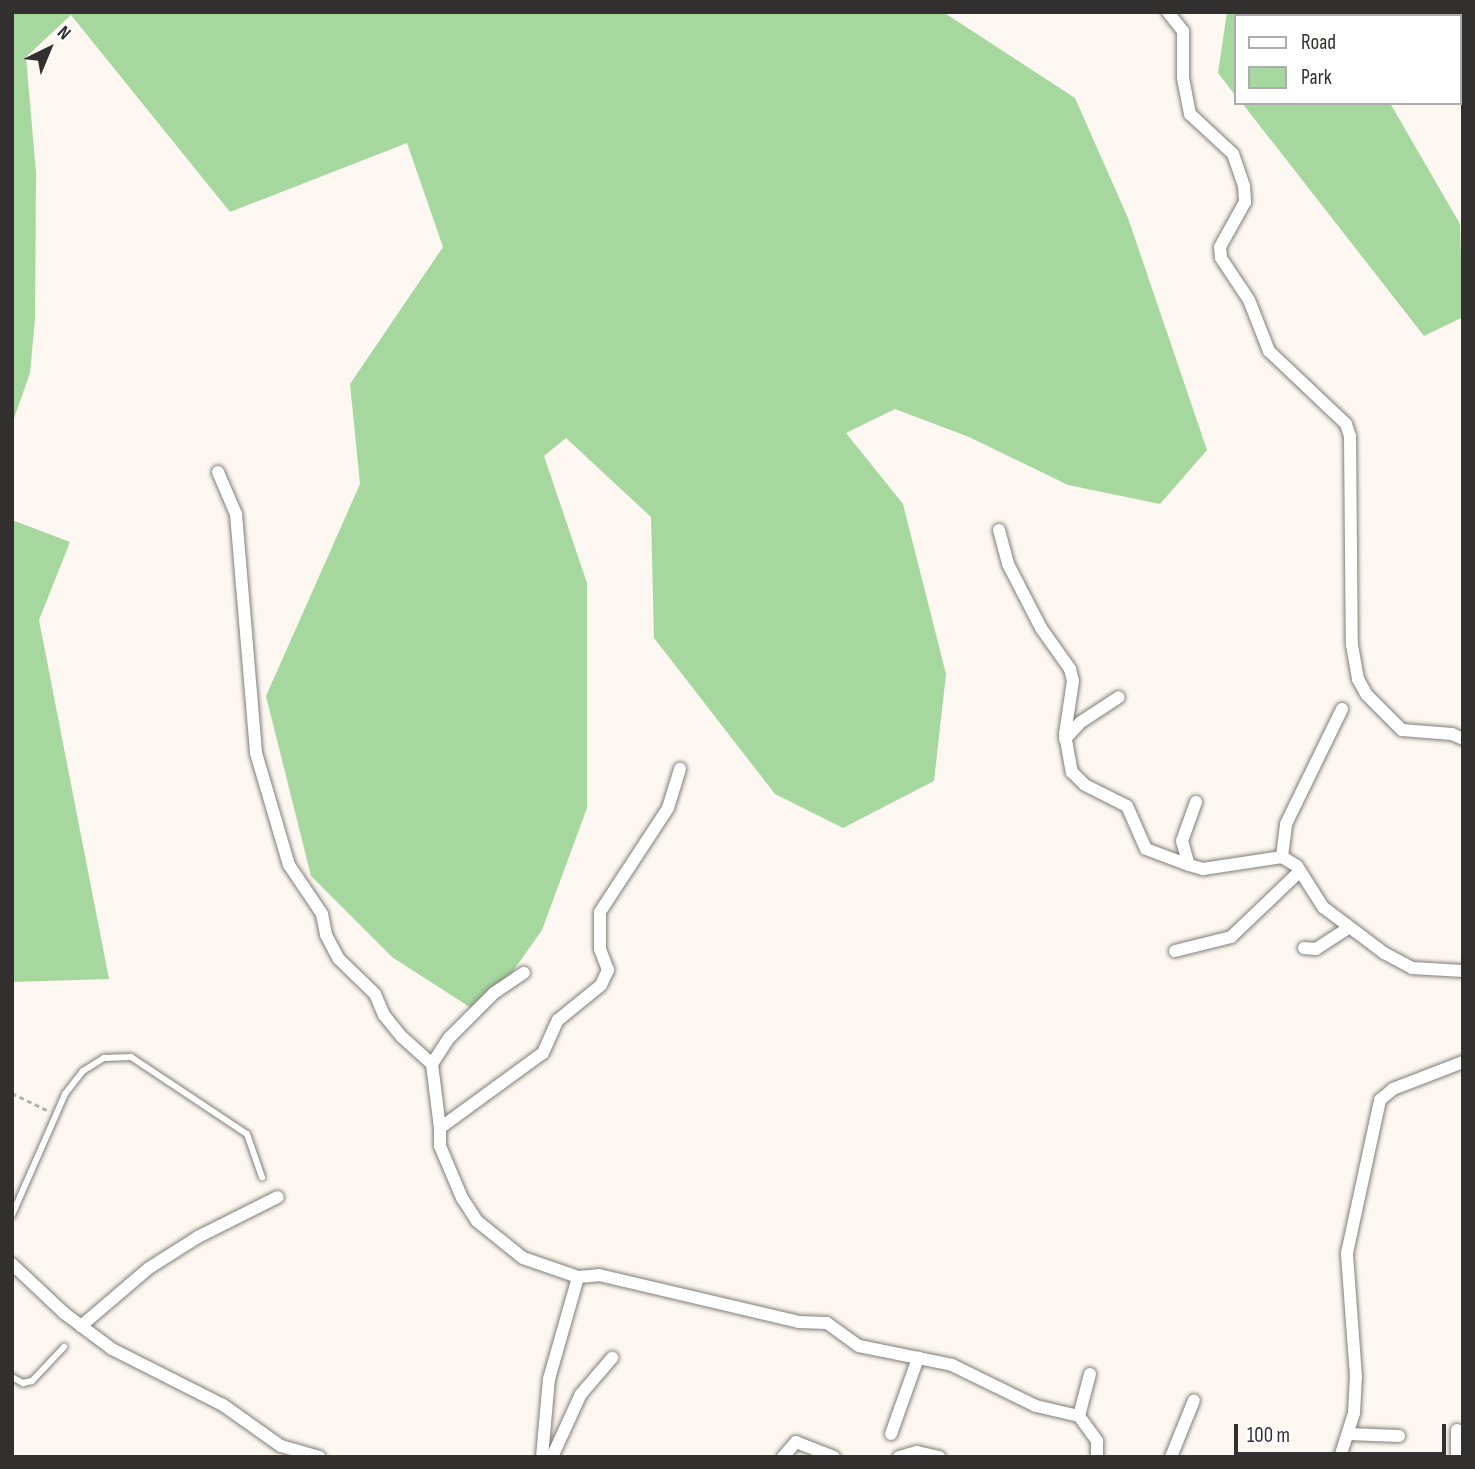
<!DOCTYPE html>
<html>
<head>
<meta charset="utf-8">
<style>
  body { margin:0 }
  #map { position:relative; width:1475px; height:1469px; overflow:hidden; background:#fcf8f1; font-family:"Sofia Sans Condensed",sans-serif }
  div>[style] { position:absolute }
  .green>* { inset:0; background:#a5d79e }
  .path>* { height:2.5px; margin-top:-1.25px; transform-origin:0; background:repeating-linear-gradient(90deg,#b4b1ac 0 5px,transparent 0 8.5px) }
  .roads { filter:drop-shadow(0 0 2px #807d77) drop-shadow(0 0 2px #807d77) }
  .service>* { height:6px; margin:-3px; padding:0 3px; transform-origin:3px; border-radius:3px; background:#fff }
  .minor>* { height:12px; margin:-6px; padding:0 6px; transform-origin:6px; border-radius:6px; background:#fff }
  span { translate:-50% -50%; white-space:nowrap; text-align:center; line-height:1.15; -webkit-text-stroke:6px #fff; paint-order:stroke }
  .frame { position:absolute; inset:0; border:14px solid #32302e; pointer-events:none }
  .legend { position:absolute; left:1234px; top:14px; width:228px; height:91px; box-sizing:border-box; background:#fff; border:2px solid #adacab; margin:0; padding:9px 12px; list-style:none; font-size:21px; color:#32302e }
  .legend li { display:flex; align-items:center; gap:14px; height:35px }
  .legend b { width:35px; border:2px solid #adacab }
  .north { position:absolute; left:14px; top:14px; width:70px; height:70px; -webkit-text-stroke:5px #fff; paint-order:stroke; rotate:43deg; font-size:19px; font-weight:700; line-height:28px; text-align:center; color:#32302e }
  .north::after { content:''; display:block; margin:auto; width:24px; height:32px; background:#32302e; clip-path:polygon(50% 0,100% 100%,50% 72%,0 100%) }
  .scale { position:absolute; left:1234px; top:1424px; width:212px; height:32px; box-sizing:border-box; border:4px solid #32302e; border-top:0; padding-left:9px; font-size:21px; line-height:24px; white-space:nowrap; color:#32302e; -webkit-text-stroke:5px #fff; paint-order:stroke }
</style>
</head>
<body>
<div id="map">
  <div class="green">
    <i style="clip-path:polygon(12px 12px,943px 12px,1075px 98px,1128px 218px,1207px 450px,1160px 504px,1068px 485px,969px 437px,895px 409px,846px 433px,903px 504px,946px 674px,934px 781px,843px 828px,775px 794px,654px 638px,651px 517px,566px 438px,544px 456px,587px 583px,587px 808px,542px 930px,482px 1015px,392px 957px,311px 876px,266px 696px,360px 484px,350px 384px,443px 247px,407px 143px,230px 212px,71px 15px,26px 57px,36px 173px,35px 319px,30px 373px,12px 424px)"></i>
    <i style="clip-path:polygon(1227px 12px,1338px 12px,1340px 16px,1235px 16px,1235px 95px,1218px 73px)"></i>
    <i style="clip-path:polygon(1242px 103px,1390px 103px,1460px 224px,1463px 317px,1424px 336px)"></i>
    <i style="clip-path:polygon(12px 520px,70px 542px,39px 620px,109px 979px,12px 982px)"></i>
  </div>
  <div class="path">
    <i style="left:12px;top:1093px;width:39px;rotate:26deg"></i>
  </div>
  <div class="roads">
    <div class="service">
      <i style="left:12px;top:1215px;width:132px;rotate:-66.3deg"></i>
      <i style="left:65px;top:1094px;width:29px;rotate:-52deg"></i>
      <i style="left:83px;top:1071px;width:25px;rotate:-32deg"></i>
      <i style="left:104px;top:1058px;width:27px;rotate:-2deg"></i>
      <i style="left:131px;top:1057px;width:139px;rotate:33.6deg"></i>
      <i style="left:247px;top:1134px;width:46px;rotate:70.8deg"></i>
      <i style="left:12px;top:1377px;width:13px;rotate:29deg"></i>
      <i style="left:23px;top:1383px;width:9px;rotate:-13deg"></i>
      <i style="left:32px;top:1381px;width:47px;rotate:-46.7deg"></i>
    </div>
    <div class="minor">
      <i style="left:1168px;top:12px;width:24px;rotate:52deg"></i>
      <i style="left:1183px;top:31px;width:47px;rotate:90deg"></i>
      <i style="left:1183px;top:78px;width:37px;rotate:79deg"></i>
      <i style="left:1190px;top:114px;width:59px;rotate:42.9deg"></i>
      <i style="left:1233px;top:154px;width:34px;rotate:71deg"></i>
      <i style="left:1244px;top:186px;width:16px;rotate:86deg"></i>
      <i style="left:1245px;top:202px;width:51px;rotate:119.1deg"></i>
      <i style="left:1220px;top:247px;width:11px;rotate:85deg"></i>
      <i style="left:1221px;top:258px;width:50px;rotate:56.3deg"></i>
      <i style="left:1249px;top:300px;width:55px;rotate:68.6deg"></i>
      <i style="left:1269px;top:351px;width:106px;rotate:43.5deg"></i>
      <i style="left:1346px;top:424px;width:13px;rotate:72deg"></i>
      <i style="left:1350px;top:436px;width:209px;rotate:89.5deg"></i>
      <i style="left:1352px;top:645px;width:35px;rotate:80deg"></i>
      <i style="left:1358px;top:679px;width:18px;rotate:61deg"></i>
      <i style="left:1367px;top:695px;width:49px;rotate:45deg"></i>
      <i style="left:1402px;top:730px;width:50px;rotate:4.6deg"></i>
      <i style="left:1452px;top:734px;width:12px;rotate:24deg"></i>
      <i style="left:218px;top:472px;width:46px;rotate:66.8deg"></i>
      <i style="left:236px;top:514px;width:240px;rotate:85.2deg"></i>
      <i style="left:256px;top:753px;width:117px;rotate:73.6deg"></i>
      <i style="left:289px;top:865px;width:59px;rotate:56deg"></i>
      <i style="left:322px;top:914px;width:21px;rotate:79deg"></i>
      <i style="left:326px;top:935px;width:27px;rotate:62deg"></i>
      <i style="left:339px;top:959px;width:50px;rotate:44.2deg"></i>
      <i style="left:375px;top:994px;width:23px;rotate:67deg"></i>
      <i style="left:384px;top:1015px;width:28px;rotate:51deg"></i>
      <i style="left:402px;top:1037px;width:40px;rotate:42deg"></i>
      <i style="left:432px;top:1064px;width:64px;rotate:82.9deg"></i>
      <i style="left:999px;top:530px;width:35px;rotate:75deg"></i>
      <i style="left:1008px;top:564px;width:72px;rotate:62.7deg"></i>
      <i style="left:1041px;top:628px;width:50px;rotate:54.7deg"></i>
      <i style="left:1070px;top:669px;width:12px;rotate:76deg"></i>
      <i style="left:1073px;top:681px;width:54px;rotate:98.6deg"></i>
      <i style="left:1065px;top:734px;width:39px;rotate:80deg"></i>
      <i style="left:1072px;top:772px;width:18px;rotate:45deg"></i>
      <i style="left:1085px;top:785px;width:47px;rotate:26.6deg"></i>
      <i style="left:1127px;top:806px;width:47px;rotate:66.2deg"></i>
      <i style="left:1146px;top:849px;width:46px;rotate:20.4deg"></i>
      <i style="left:1065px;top:739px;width:23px;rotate:-47deg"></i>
      <i style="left:1081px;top:722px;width:45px;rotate:-33.3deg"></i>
      <i style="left:1196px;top:802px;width:41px;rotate:109.7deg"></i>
      <i style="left:1182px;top:841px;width:25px;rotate:74deg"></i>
      <i style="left:1189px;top:865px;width:15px;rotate:16deg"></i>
      <i style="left:1203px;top:869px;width:80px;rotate:-8.6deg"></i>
      <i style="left:1282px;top:857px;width:17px;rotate:31deg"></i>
      <i style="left:1297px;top:866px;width:49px;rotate:57.6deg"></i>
      <i style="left:1323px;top:907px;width:76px;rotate:37deg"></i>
      <i style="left:1384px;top:953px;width:32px;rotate:28deg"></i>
      <i style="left:1412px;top:968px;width:51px;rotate:3.4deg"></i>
      <i style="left:1282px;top:857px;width:33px;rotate:-83deg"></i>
      <i style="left:1286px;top:824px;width:128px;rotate:-64deg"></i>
      <i style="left:1304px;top:948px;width:12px;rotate:5deg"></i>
      <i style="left:1316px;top:949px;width:38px;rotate:-33deg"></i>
      <i style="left:1175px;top:951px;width:58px;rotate:-14deg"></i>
      <i style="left:1231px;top:937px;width:95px;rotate:-43.7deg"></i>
      <i style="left:432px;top:1064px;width:31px;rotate:-57deg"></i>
      <i style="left:449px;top:1038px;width:64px;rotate:-45deg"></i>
      <i style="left:494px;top:993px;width:36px;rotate:-34deg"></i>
      <i style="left:12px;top:1264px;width:71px;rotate:43.3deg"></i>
      <i style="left:64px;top:1313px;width:60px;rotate:36.9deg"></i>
      <i style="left:112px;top:1349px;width:124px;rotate:26.8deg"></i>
      <i style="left:223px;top:1405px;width:71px;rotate:35.3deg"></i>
      <i style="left:281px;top:1446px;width:40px;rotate:16deg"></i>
      <i style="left:578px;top:1277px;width:58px;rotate:-160.9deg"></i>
      <i style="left:523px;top:1258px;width:59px;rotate:-141.2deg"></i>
      <i style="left:477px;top:1221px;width:27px;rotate:-123deg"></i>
      <i style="left:462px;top:1198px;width:56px;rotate:-112.9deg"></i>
      <i style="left:440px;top:1146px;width:18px;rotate:-90deg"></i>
      <i style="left:440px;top:1128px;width:127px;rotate:-36.1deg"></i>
      <i style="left:543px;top:1053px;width:36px;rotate:-66deg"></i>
      <i style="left:558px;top:1020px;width:55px;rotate:-39.1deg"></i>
      <i style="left:601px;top:985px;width:17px;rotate:-65deg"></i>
      <i style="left:608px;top:970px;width:22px;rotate:-111deg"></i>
      <i style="left:600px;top:949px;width:37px;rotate:-90deg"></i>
      <i style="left:600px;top:912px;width:124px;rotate:-56.8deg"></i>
      <i style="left:668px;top:808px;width:41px;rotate:-72.9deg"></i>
      <i style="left:81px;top:1326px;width:89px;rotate:-40.5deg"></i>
      <i style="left:149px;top:1268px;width:58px;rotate:-32.3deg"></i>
      <i style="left:198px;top:1237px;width:89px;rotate:-26.6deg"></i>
      <i style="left:1090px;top:1374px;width:43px;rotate:104.7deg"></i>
      <i style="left:1079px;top:1416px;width:31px;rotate:54deg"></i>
      <i style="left:1097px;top:1441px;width:16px;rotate:90deg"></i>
      <i style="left:1457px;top:1430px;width:27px;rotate:90deg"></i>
      <i style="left:891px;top:1434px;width:81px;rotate:-70.4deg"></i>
      <i style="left:1348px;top:1434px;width:51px;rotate:2.2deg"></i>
      <i style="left:542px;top:1457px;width:78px;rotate:-84.9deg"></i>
      <i style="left:549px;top:1379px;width:106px;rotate:-74.1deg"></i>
      <i style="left:578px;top:1277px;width:21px;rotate:-5deg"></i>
      <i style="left:599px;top:1275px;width:205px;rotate:13.2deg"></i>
      <i style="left:799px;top:1322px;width:28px;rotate:2deg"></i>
      <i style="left:827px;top:1323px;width:39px;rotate:36deg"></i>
      <i style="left:859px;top:1346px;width:95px;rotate:11.5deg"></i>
      <i style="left:952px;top:1365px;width:93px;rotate:26deg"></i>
      <i style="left:1036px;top:1406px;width:44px;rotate:13.1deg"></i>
      <i style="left:552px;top:1457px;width:69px;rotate:-65.3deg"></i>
      <i style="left:581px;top:1394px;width:48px;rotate:-49.3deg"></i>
      <i style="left:783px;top:1457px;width:20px;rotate:-49deg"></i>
      <i style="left:796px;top:1442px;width:41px;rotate:21.5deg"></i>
      <i style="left:899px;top:1457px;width:19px;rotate:-16deg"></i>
      <i style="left:917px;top:1452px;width:23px;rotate:13deg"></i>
      <i style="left:1171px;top:1457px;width:61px;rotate:-68deg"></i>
      <i style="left:1340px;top:1457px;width:46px;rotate:-72.3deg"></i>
      <i style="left:1354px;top:1413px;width:36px;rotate:-87deg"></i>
      <i style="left:1356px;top:1377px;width:124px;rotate:-94.2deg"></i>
      <i style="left:1347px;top:1253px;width:157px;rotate:-77.8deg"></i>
      <i style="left:1380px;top:1100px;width:17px;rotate:-40deg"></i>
      <i style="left:1393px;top:1089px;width:75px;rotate:-21.1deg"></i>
    </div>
  </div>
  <div class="frame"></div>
  <ul class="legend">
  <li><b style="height:9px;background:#fff"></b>Road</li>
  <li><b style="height:19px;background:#a5d79e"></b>Park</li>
  </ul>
  <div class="north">N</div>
  <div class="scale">100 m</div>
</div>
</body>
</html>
